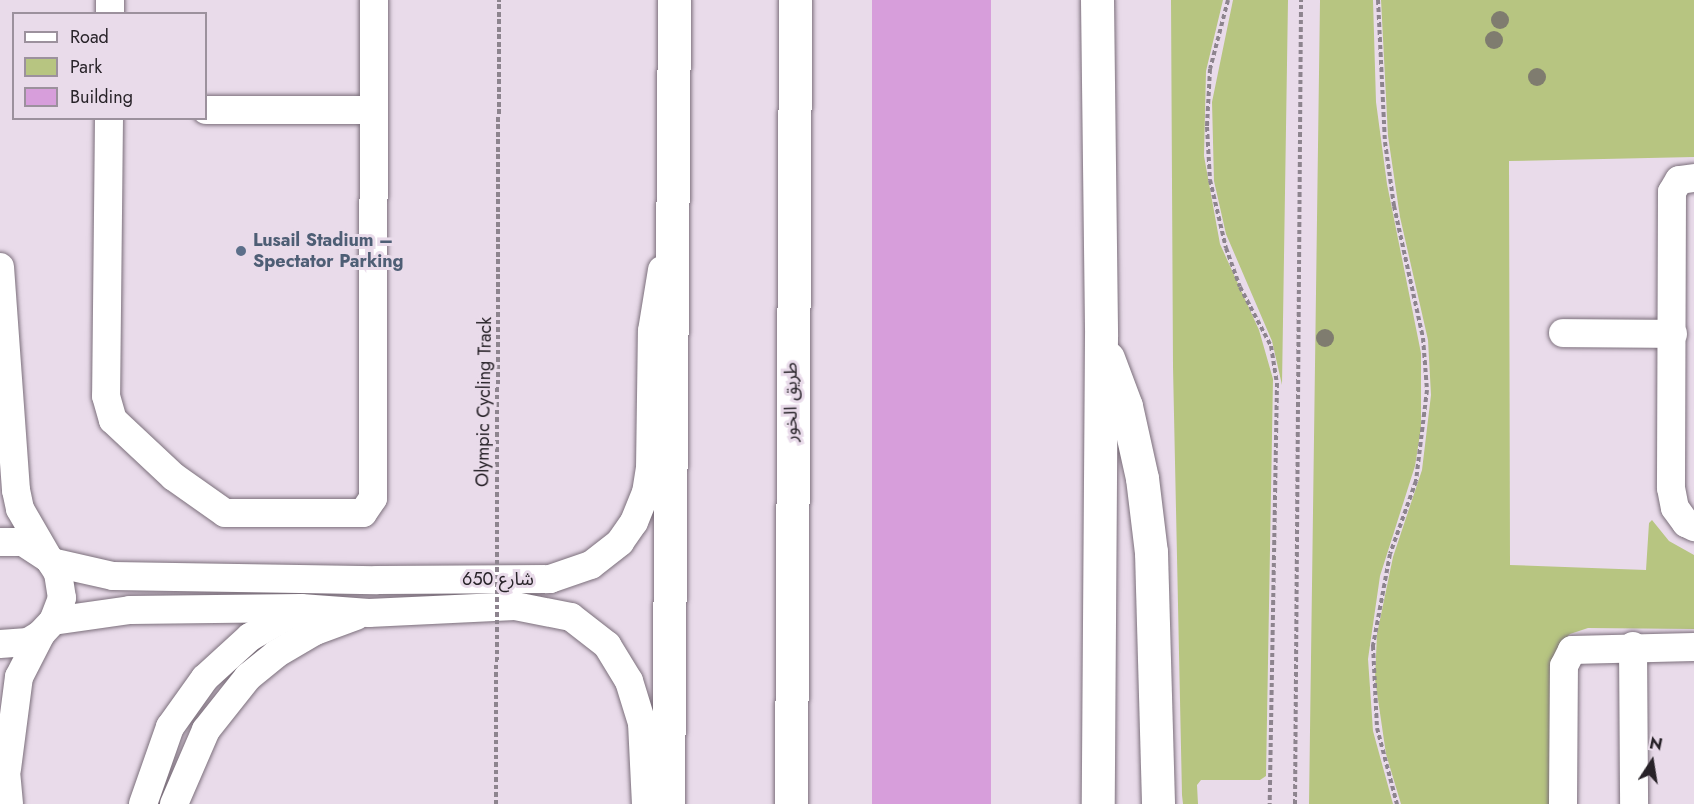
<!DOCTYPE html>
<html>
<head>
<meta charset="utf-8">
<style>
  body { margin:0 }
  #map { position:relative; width:1694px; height:804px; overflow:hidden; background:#e9dbea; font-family:Jost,"Noto Sans Arabic",sans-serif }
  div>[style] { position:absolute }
  .green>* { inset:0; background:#b7c581 }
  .building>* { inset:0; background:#d79edb; transform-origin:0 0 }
  .path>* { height:4px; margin-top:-2px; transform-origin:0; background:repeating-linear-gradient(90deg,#8d848e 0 4.5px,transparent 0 7.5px) }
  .roads { filter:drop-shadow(0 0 2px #7b6f7b) drop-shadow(0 0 2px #7b6f7b) }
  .minor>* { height:28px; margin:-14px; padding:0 14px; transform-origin:14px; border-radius:14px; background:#fff }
  .highway>* { height:33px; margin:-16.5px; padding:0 16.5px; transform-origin:16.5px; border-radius:16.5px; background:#fff }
  .path-bridge>* { height:4px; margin-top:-2px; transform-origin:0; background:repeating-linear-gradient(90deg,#8d848e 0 4.5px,transparent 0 7.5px) }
  .trees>* { width:18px; height:18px; margin:-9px; border-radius:50%; background:#7f7c6f }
  .dots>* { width:16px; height:16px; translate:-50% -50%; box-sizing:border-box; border:3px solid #e9dbea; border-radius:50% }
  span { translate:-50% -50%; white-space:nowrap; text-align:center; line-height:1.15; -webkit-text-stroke:6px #e9dbea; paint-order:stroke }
  .service-label { font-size:18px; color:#4e5e75; font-weight:700 }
  .left { translate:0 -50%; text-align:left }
  .street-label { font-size:18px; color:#282329 }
  .legend { position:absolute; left:12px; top:12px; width:195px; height:108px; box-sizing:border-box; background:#e9dbea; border:2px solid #9c919d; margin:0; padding:8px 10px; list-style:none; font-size:18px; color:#282329 }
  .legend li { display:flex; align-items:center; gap:12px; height:30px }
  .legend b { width:30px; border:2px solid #9c919d }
  .north { position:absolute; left:1622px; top:732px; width:60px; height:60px; -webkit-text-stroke:4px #e9dbea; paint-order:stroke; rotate:12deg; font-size:16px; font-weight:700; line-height:24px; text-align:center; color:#282329 }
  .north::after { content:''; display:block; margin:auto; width:21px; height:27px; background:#282329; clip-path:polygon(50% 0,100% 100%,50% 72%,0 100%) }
</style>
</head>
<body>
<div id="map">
  <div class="green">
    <i style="clip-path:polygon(1171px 0,1223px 0,1206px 71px,1204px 156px,1220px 244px,1259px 330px,1273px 379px,1266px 776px,1260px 780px,1201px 780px,1197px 785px,1198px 804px,1183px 804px,1182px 795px,1173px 367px)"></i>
    <i style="clip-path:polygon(1233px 0,1288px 0,1282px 385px,1272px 341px,1226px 234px,1214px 181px,1212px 102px)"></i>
    <i style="clip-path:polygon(1320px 0,1373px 0,1376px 102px,1387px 184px,1421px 353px,1421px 428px,1415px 466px,1380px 576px,1368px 659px,1373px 731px,1393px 804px,1309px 804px)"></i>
    <i style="clip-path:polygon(1381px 0,1694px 0,1694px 157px,1509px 161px,1510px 565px,1646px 570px,1649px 523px,1652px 520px,1669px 541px,1694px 555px,1694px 629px,1588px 628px,1570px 634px,1563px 641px,1557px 804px,1401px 804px,1386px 754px,1375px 679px,1377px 634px,1393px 557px,1422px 470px,1431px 395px,1428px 340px,1400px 217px,1388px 136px)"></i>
  </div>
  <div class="building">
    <i style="left:872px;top:0;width:119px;height:804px"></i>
  </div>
  <div class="path">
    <i style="left:1228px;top:0;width:71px;rotate:104.6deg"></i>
    <i style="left:1210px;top:69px;width:58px;rotate:93deg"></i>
    <i style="left:1207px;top:127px;width:53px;rotate:86.8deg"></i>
    <i style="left:1210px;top:180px;width:70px;rotate:76.8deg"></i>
    <i style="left:1226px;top:248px;width:41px;rotate:70.3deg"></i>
    <i style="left:1240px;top:287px;width:67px;rotate:62.3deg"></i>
    <i style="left:1271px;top:346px;width:37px;rotate:81deg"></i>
    <i style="left:1277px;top:383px;width:421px;rotate:91deg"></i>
    <i style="left:1378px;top:0;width:142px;rotate:87.2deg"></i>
    <i style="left:1385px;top:142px;width:65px;rotate:82deg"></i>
    <i style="left:1394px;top:206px;width:135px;rotate:77.6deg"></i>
    <i style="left:1423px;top:338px;width:52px;rotate:85.6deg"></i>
    <i style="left:1427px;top:390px;width:92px;rotate:96.9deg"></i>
    <i style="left:1416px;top:481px;width:77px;rotate:109.6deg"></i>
    <i style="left:1390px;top:554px;width:94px;rotate:100.5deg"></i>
    <i style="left:1373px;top:646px;width:82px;rotate:87.2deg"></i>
    <i style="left:1377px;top:728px;width:79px;rotate:75.3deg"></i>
    <i style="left:1295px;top:804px;width:804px;rotate:-89.57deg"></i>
  </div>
  <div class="roads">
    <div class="minor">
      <i style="left:110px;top:14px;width:14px;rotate:-90deg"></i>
      <i style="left:206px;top:110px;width:168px"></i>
      <i style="left:109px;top:118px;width:278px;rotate:90.6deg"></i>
      <i style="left:106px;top:396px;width:25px;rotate:74deg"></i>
      <i style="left:113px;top:420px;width:83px;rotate:43.1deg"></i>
      <i style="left:174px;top:477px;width:62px;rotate:35.2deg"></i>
      <i style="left:225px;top:513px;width:138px"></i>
      <i style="left:363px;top:513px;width:18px;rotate:-56deg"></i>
      <i style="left:373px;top:498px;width:498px;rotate:-89.9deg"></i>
      <i style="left:1694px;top:178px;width:15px;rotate:172deg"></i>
      <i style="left:1679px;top:180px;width:14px;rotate:120deg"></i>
      <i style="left:1672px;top:192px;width:296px;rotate:90.2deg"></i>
      <i style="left:1671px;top:488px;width:20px;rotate:79deg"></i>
      <i style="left:1675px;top:508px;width:19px;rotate:54deg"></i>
      <i style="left:1686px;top:523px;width:9px;rotate:27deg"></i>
      <i style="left:0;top:267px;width:224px;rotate:85.9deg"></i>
      <i style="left:16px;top:490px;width:19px;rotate:78deg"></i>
      <i style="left:20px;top:509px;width:58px;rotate:59.9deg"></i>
      <i style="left:1563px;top:333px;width:110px;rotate:0.5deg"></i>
      <i style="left:0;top:542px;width:23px"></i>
      <i style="left:23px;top:542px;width:31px;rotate:33deg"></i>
      <i style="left:49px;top:559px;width:17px;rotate:57deg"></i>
      <i style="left:58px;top:573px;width:25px;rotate:81deg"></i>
      <i style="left:62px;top:598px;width:25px;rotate:111deg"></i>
      <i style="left:53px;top:621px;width:18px;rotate:133deg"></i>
      <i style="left:41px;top:634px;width:15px;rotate:148deg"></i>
      <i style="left:28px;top:642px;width:28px;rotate:176deg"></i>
      <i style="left:51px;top:562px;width:64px;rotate:12.7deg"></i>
      <i style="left:113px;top:576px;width:264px;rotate:0.9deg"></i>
      <i style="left:377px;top:580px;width:173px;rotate:-0.3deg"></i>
      <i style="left:550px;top:579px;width:43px;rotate:-18.9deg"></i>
      <i style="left:591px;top:565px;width:37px;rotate:-38deg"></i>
      <i style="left:620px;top:542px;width:24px;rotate:-55deg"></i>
      <i style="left:634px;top:522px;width:31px;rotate:-68deg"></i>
      <i style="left:646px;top:493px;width:24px;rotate:-81deg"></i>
      <i style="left:650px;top:469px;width:138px;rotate:-89.2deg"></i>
      <i style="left:652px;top:331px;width:62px;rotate:-80.7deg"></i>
      <i style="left:53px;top:621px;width:78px;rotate:-8.1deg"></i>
      <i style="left:130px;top:610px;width:171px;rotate:-0.7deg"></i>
      <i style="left:301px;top:608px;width:68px;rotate:4.2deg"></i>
      <i style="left:369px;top:613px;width:146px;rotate:-2.7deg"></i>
      <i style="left:515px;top:606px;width:57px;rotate:11.1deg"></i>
      <i style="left:571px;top:617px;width:46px;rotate:37.9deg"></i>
      <i style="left:607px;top:645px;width:42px;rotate:58.6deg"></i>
      <i style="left:629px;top:681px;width:44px;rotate:72.8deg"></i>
      <i style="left:642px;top:723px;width:81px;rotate:87.2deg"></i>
      <i style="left:1633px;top:646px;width:158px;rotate:89.6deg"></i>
      <i style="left:4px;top:749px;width:55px;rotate:84.8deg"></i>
      <i style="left:7px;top:769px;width:93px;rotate:-82.6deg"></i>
      <i style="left:19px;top:677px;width:48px;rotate:-62.9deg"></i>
      <i style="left:143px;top:804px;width:82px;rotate:-70.7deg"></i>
      <i style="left:170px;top:727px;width:60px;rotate:-54.5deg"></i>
      <i style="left:205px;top:678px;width:61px;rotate:-42.3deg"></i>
      <i style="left:250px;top:637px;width:53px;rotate:-29.5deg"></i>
      <i style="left:174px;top:804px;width:81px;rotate:-66.6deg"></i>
      <i style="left:206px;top:730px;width:68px;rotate:-51.6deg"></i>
      <i style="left:248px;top:677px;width:36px;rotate:-39deg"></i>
      <i style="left:276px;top:654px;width:45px;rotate:-30.5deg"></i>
      <i style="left:315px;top:631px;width:44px;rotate:-20.1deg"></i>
      <i style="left:1563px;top:804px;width:138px;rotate:-89.6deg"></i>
      <i style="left:1564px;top:666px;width:18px;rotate:-63deg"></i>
      <i style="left:1572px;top:650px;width:122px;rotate:-1.4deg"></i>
    </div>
    <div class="highway">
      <i style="left:1097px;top:0;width:336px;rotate:89.3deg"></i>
      <i style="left:1101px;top:336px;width:468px;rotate:90.4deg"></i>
      <i style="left:1108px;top:358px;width:51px;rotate:69.4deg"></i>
      <i style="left:1126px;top:406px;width:74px;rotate:77.5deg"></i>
      <i style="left:1142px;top:478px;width:75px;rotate:83.1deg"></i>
      <i style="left:1151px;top:552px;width:252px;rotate:88.4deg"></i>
      <i style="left:668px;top:804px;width:804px;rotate:-89.57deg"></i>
      <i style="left:791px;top:804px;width:804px;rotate:-89.71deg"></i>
    </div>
  </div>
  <div class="path-bridge">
    <i style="left:496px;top:804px;width:804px;rotate:-89.79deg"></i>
  </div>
  <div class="trees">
    <i style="left:1500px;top:20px"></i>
    <i style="left:1494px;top:40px"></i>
    <i style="left:1537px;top:77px"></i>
    <i style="left:1325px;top:338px"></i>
  </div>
  <div class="dots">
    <i style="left:241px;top:251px;background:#5c6f8a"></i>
  </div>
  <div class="service-label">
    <span class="left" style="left:253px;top:251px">Lusail Stadium –<br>Spectator Parking</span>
  </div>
  <div class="street-label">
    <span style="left:484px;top:402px;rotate:-89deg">Olympic Cycling Track</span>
    <span style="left:791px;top:402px;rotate:-90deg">طريق الخور</span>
    <span style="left:498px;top:579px">شارع 650</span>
  </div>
  <ul class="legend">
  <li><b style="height:8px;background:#fff"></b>Road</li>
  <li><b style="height:16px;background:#b7c581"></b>Park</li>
  <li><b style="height:16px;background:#d79edb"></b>Building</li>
  </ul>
  <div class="north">N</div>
</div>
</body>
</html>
